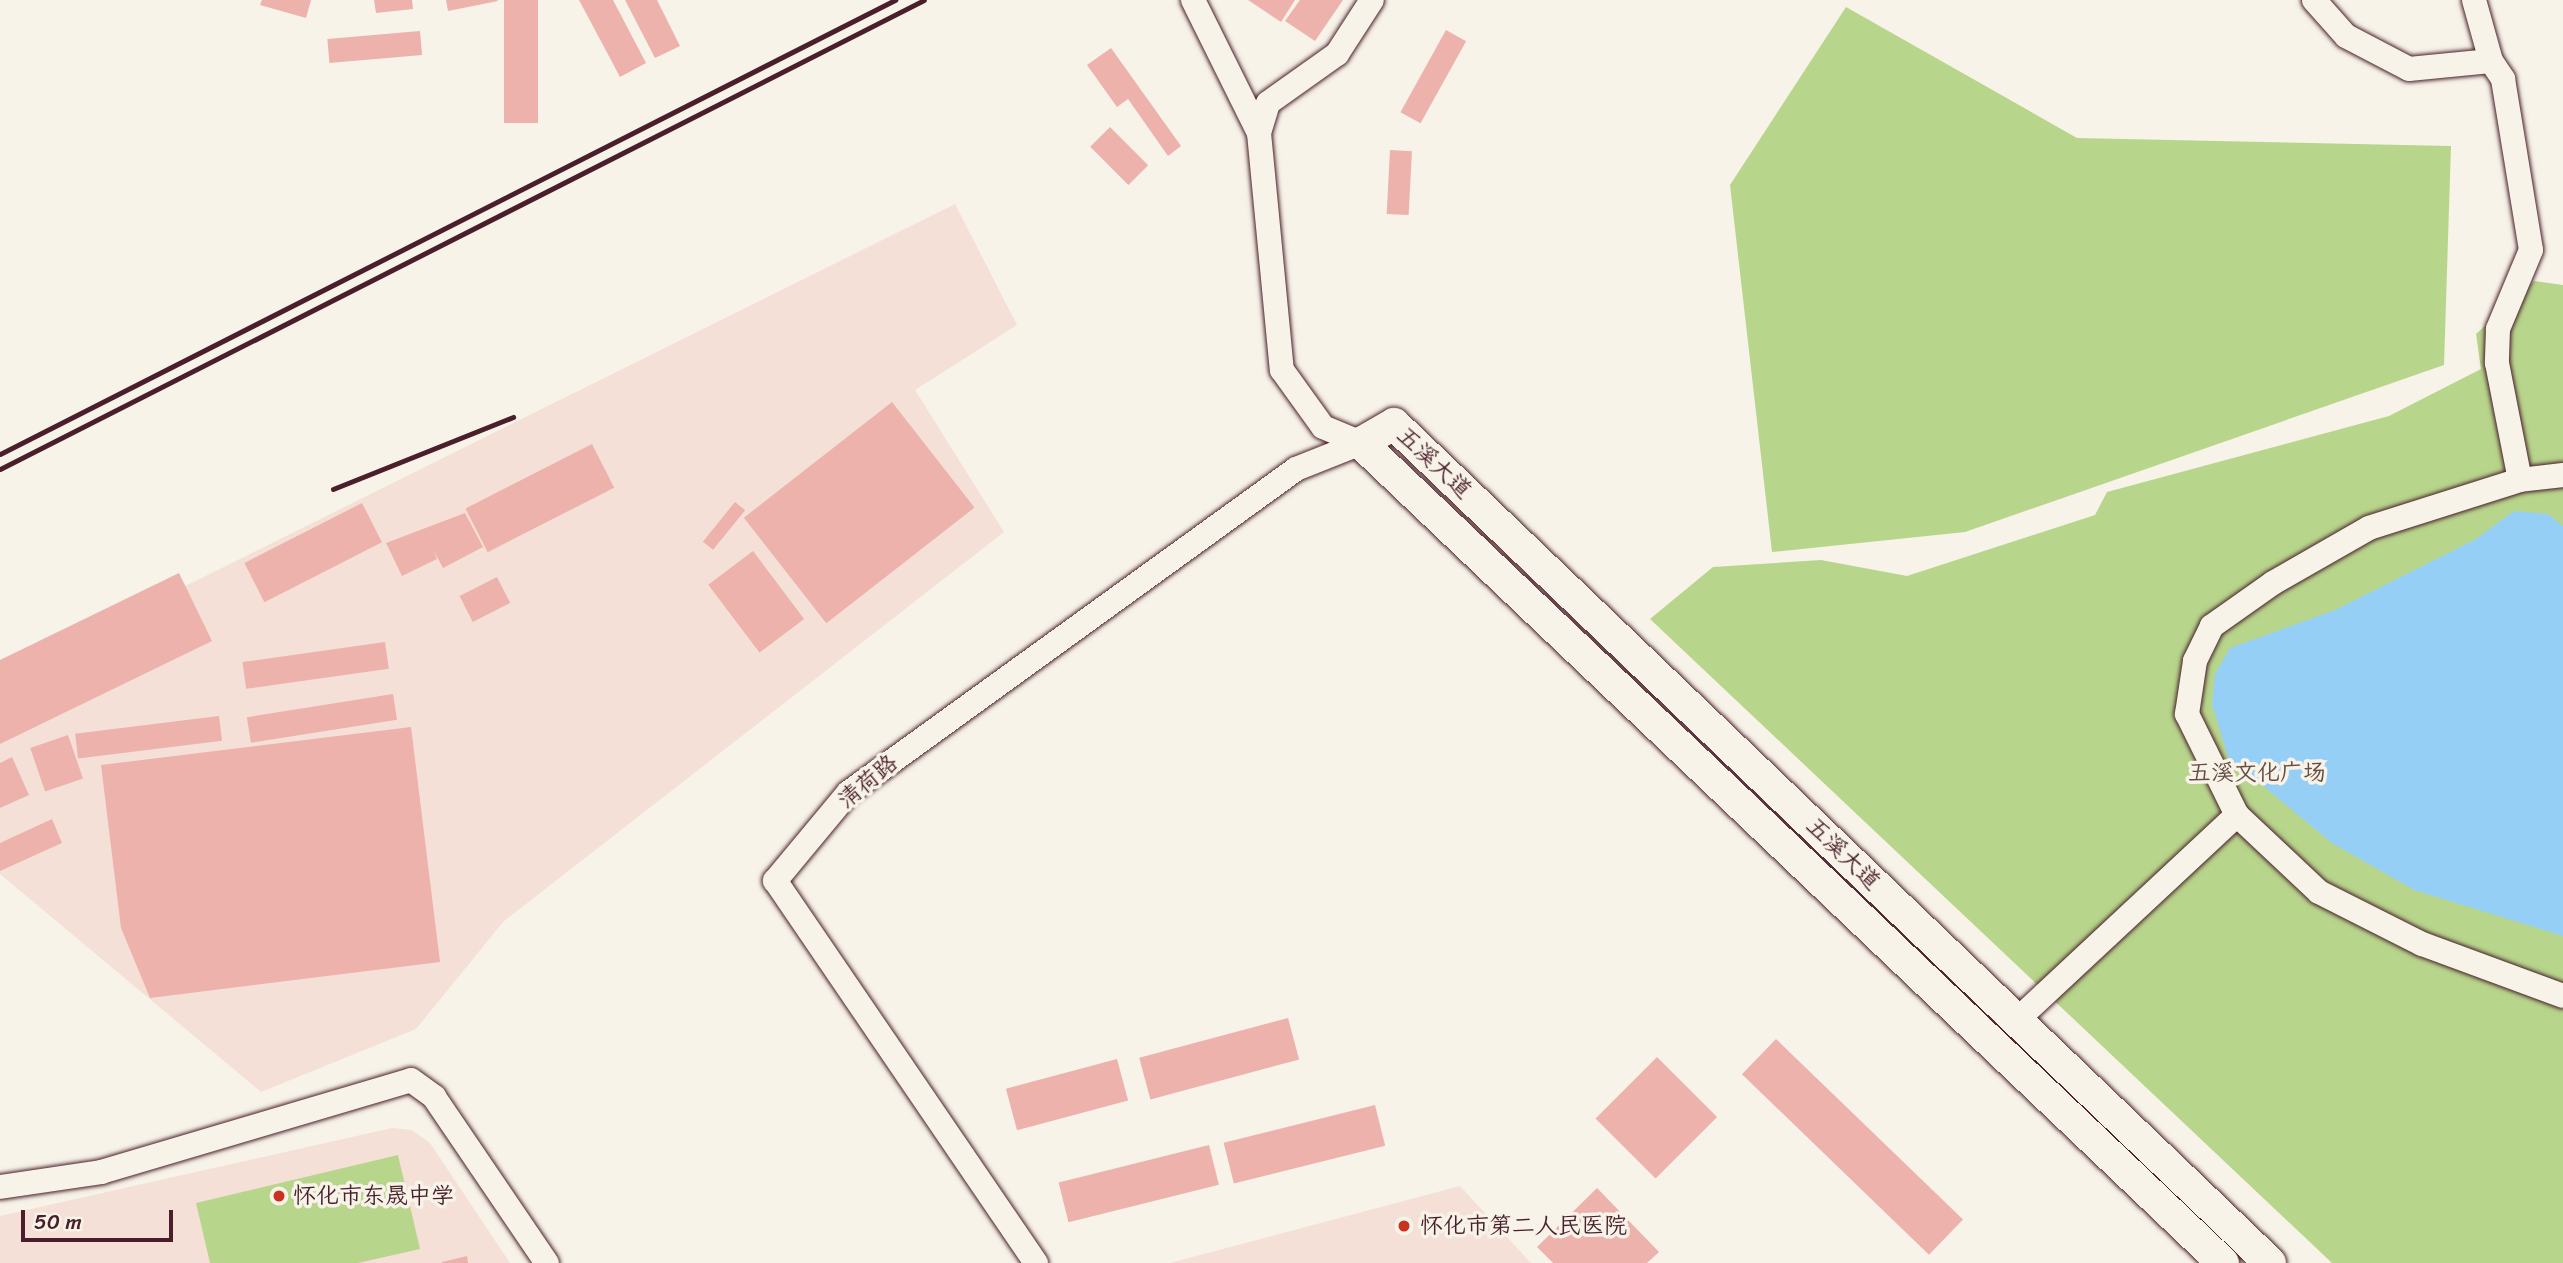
<!DOCTYPE html>
<html>
<head>
<meta charset="utf-8">
<style>
  body { margin:0 }
  #map { position:relative; width:2563px; height:1263px; overflow:hidden; background:#f7f3e8; font-family:Sriracha,"LXGW WenKai TC",sans-serif }
  div>[style] { position:absolute }
  .built>* { inset:0; background:#f4e0d6 }
  .green>* { inset:0; background:#b8d58c }
  .water>* { inset:0; background:#96cff5 }
  .building>* { inset:0; background:#edb2ac; transform-origin:0 0 }
  .roads { filter:drop-shadow(0 0 2px #4a1f2b) drop-shadow(0 0 2px #4a1f2b) }
  .minor>* { height:24px; margin:-12px; padding:0 12px; transform-origin:12px; border-radius:12px; background:#f7f3e8 }
  .major>* { height:32px; margin:-16px; padding:0 16px; transform-origin:16px; border-radius:16px; background:#f7f3e8 }
  .rail>* { height:5px; margin:-2.5px; padding:0 2.5px; transform-origin:2.5px; border-radius:2.5px; background:#4a1f2b }
  .dots>* { width:19px; height:19px; translate:-50% -50%; box-sizing:border-box; border:4px solid #f7f3e8; border-radius:50% }
  span { translate:-50% -50%; white-space:nowrap; text-align:center; line-height:1.15; -webkit-text-stroke:7px #f7f3e8; paint-order:stroke }
  .street-label { font-size:23px; color:#4a1f2b }
  .park-label { font-size:23px; color:#664c43 }
  .poi-label { font-size:23px; color:#4a1f2b }
  .left { translate:0 -50%; text-align:left }
  .scale { position:absolute; left:21px; top:1210px; width:152px; height:32px; box-sizing:border-box; border:4px solid #4a1f2b; border-top:0; padding-left:9px; font-size:21px; line-height:24px; white-space:nowrap; color:#4a1f2b; -webkit-text-stroke:5px #f7f3e8; paint-order:stroke }
</style>
</head>
<body>
<div id="map">
  <div class="built">
    <i style="clip-path:polygon(955px 204px,1017px 325px,915px 390px,1004px 532px,503px 922px,416px 1029px,261px 1092px,0 874px,0 678px)"></i>
    <i style="clip-path:polygon(392px 1128px,412px 1130px,430px 1143px,510px 1263px,0 1263px,0 1216px)"></i>
    <i style="clip-path:polygon(1460px 1186px,1531px 1263px,1170px 1263px)"></i>
  </div>
  <div class="green">
    <i style="clip-path:polygon(1846px 7px,2077px 138px,2451px 146px,2444px 365px,1965px 532px,1772px 552px,1730px 185px)"></i>
    <i style="clip-path:polygon(2534px 281px,2563px 285px,2563px 1263px,2332px 1263px,1650px 619px,1713px 567px,1821px 560px,1907px 576px,2095px 515px,2107px 492px,2389px 416px,2481px 369px,2476px 334px)"></i>
    <i style="clip-path:polygon(398px 1155px,420px 1249px,358px 1263px,210px 1263px,196px 1203px)"></i>
  </div>
  <div class="water">
    <i style="clip-path:polygon(2514px 511px,2548px 514px,2563px 526px,2563px 936px,2414px 890px,2332px 843px,2228px 757px,2212px 704px,2215px 674px,2230px 648px,2335px 610px,2476px 539px)"></i>
  </div>
  <div class="building">
    <i style="clip-path:polygon(262px 0,311px 0,306px 18px,260px 5px)"></i>
    <i style="clip-path:polygon(374px 0,412px 0,413px 9px,376px 13px)"></i>
    <i style="clip-path:polygon(446px 0,497px 0,498px 1px,448px 11px)"></i>
    <i style="left:504px;top:0;width:34px;height:123px"></i>
    <i style="clip-path:polygon(579px 0,613px 0,646px 63px,620px 77px)"></i>
    <i style="clip-path:polygon(625px 0,657px 0,680px 46px,655px 58px)"></i>
    <i style="clip-path:polygon(1248px 0,1295px 0,1281px 22px)"></i>
    <i style="clip-path:polygon(1300px 0,1343px 0,1315px 41px,1285px 21px)"></i>
    <i style="left:1446px;top:30px;width:23px;height:94px;rotate:29deg"></i>
    <i style="left:420px;top:31px;width:24px;height:93px;rotate:85deg"></i>
    <i style="clip-path:polygon(1111px 48px,1181px 146px,1168px 156px,1128px 99px,1117px 107px,1087px 65px)"></i>
    <i style="left:1110px;top:127px;width:54px;height:28px;rotate:45deg"></i>
    <i style="left:1390px;top:150px;width:22px;height:64px;rotate:3deg"></i>
    <i style="left:892px;top:402px;width:134px;height:188px;rotate:52deg"></i>
    <i style="left:592px;top:444px;width:49px;height:142px;rotate:63deg"></i>
    <i style="left:735px;top:502px;width:13px;height:51px;rotate:39deg"></i>
    <i style="left:362px;top:503px;width:44px;height:132px;rotate:63deg"></i>
    <i style="clip-path:polygon(465px 513px,483px 547px,443px 568px,434px 551px,437px 559px,402px 576px,386px 543px)"></i>
    <i style="left:753px;top:551px;width:85px;height:56px;rotate:53deg"></i>
    <i style="clip-path:polygon(179px 573px,212px 641px,0 744px,0 660px)"></i>
    <i style="left:497px;top:577px;width:29px;height:42px;rotate:63deg"></i>
    <i style="left:385px;top:642px;width:27px;height:144px;rotate:82deg"></i>
    <i style="left:393px;top:694px;width:26px;height:148px;rotate:81deg"></i>
    <i style="left:219px;top:716px;width:25px;height:145px;rotate:83deg"></i>
    <i style="clip-path:polygon(411px 727px,440px 962px,150px 998px,121px 928px,101px 765px)"></i>
    <i style="left:68px;top:735px;width:46px;height:40px;rotate:71deg"></i>
    <i style="clip-path:polygon(12px 757px,29px 795px,0 808px,0 763px)"></i>
    <i style="clip-path:polygon(52px 819px,62px 843px,0 871px,0 843px)"></i>
    <i style="left:1288px;top:1018px;width:43px;height:154px;rotate:75deg"></i>
    <i style="left:1776px;top:1039px;width:260px;height:49px;rotate:44deg"></i>
    <i style="left:1657px;top:1057px;width:85px;height:87px;rotate:45deg"></i>
    <i style="left:1117px;top:1059px;width:43px;height:115px;rotate:75deg"></i>
    <i style="left:1375px;top:1105px;width:42px;height:156px;rotate:76deg"></i>
    <i style="left:1209px;top:1145px;width:41px;height:155px;rotate:76deg"></i>
    <i style="clip-path:polygon(1597px 1188px,1659px 1252px,1647px 1263px,1553px 1263px,1537px 1247px)"></i>
    <i style="clip-path:polygon(467px 1256px,468px 1263px,442px 1263px,442px 1262px)"></i>
  </div>
  <div class="roads">
    <div class="minor">
      <i style="left:1193px;top:0;width:148px;rotate:63.6deg"></i>
      <i style="left:1259px;top:133px;width:238px;rotate:84.5deg"></i>
      <i style="left:1282px;top:370px;width:70px;rotate:54.3deg"></i>
      <i style="left:1323px;top:427px;width:41px;rotate:22.8deg"></i>
      <i style="left:2314px;top:0;width:48px;rotate:48.4deg"></i>
      <i style="left:2346px;top:36px;width:71px;rotate:27.6deg"></i>
      <i style="left:2409px;top:69px;width:82px;rotate:-5.6deg"></i>
      <i style="left:2491px;top:61px;width:63px;rotate:-105.6deg"></i>
      <i style="left:2491px;top:61px;width:22px;rotate:56deg"></i>
      <i style="left:2503px;top:79px;width:173px;rotate:80.7deg"></i>
      <i style="left:2531px;top:250px;width:86px;rotate:112.7deg"></i>
      <i style="left:2498px;top:329px;width:34px;rotate:92deg"></i>
      <i style="left:2497px;top:363px;width:119px;rotate:78.9deg"></i>
      <i style="left:1259px;top:133px;width:31px;rotate:-73deg"></i>
      <i style="left:1268px;top:103px;width:85px;rotate:-35.4deg"></i>
      <i style="left:1337px;top:54px;width:64px;rotate:-57.1deg"></i>
      <i style="left:2563px;top:475px;width:43px;rotate:173.4deg"></i>
      <i style="left:2520px;top:480px;width:158px;rotate:162.4deg"></i>
      <i style="left:2369px;top:528px;width:111px;rotate:150.2deg"></i>
      <i style="left:2273px;top:583px;width:75px;rotate:144.8deg"></i>
      <i style="left:2212px;top:626px;width:39px;rotate:116deg"></i>
      <i style="left:2195px;top:661px;width:54px;rotate:98.6deg"></i>
      <i style="left:2187px;top:714px;width:113px;rotate:63.7deg"></i>
      <i style="left:2237px;top:815px;width:112px;rotate:43.2deg"></i>
      <i style="left:2319px;top:892px;width:115px;rotate:26.8deg"></i>
      <i style="left:2422px;top:944px;width:150px;rotate:20.2deg"></i>
      <i style="left:2017px;top:1020px;width:301px;rotate:-43deg"></i>
      <i style="left:0;top:1187px;width:102px;rotate:-8.4deg"></i>
      <i style="left:101px;top:1172px;width:323px;rotate:-16.5deg"></i>
      <i style="left:411px;top:1080px;width:29px;rotate:36deg"></i>
      <i style="left:434px;top:1097px;width:201px;rotate:55.8deg"></i>
      <i style="left:1036px;top:1263px;width:463px;rotate:-124.3deg"></i>
      <i style="left:775px;top:881px;width:114px;rotate:-50.3deg"></i>
      <i style="left:848px;top:793px;width:553px;rotate:-35.87deg"></i>
      <i style="left:1296px;top:469px;width:70px;rotate:-21.8deg"></i>
    </div>
    <div class="major">
      <i style="left:2223px;top:1263px;width:1190px;rotate:-136.43deg"></i>
      <i style="left:1361px;top:443px;width:38px;rotate:-30deg"></i>
      <i style="left:1394px;top:424px;width:1213px;rotate:43.76deg"></i>
    </div>
  </div>
  <div class="rail">
    <i style="left:0;top:454px;width:1004px;rotate:-26.9deg"></i>
    <i style="left:0;top:469px;width:1036px;rotate:-26.91deg"></i>
    <i style="left:333px;top:489px;width:194px;rotate:-21.8deg"></i>
  </div>
  <div class="dots">
    <i style="left:279px;top:1196px;background:#c8321e"></i>
    <i style="left:1404px;top:1226px;background:#c8321e"></i>
  </div>
  <div class="street-label">
    <span style="left:1434px;top:463px;rotate:43deg">五溪大道</span>
    <span style="left:868px;top:782px;rotate:-40deg">清荷路</span>
    <span style="left:1843px;top:854px;rotate:44deg">五溪大道</span>
  </div>
  <div class="park-label">
    <span style="left:2257px;top:773px">五溪文化广场</span>
  </div>
  <div class="poi-label">
    <span class="left" style="left:293px;top:1196px">怀化市东晟中学</span>
    <span class="left" style="left:1420px;top:1226px">怀化市第二人民医院</span>
  </div>
  <div class="scale">50 m</div>
</div>
</body>
</html>
